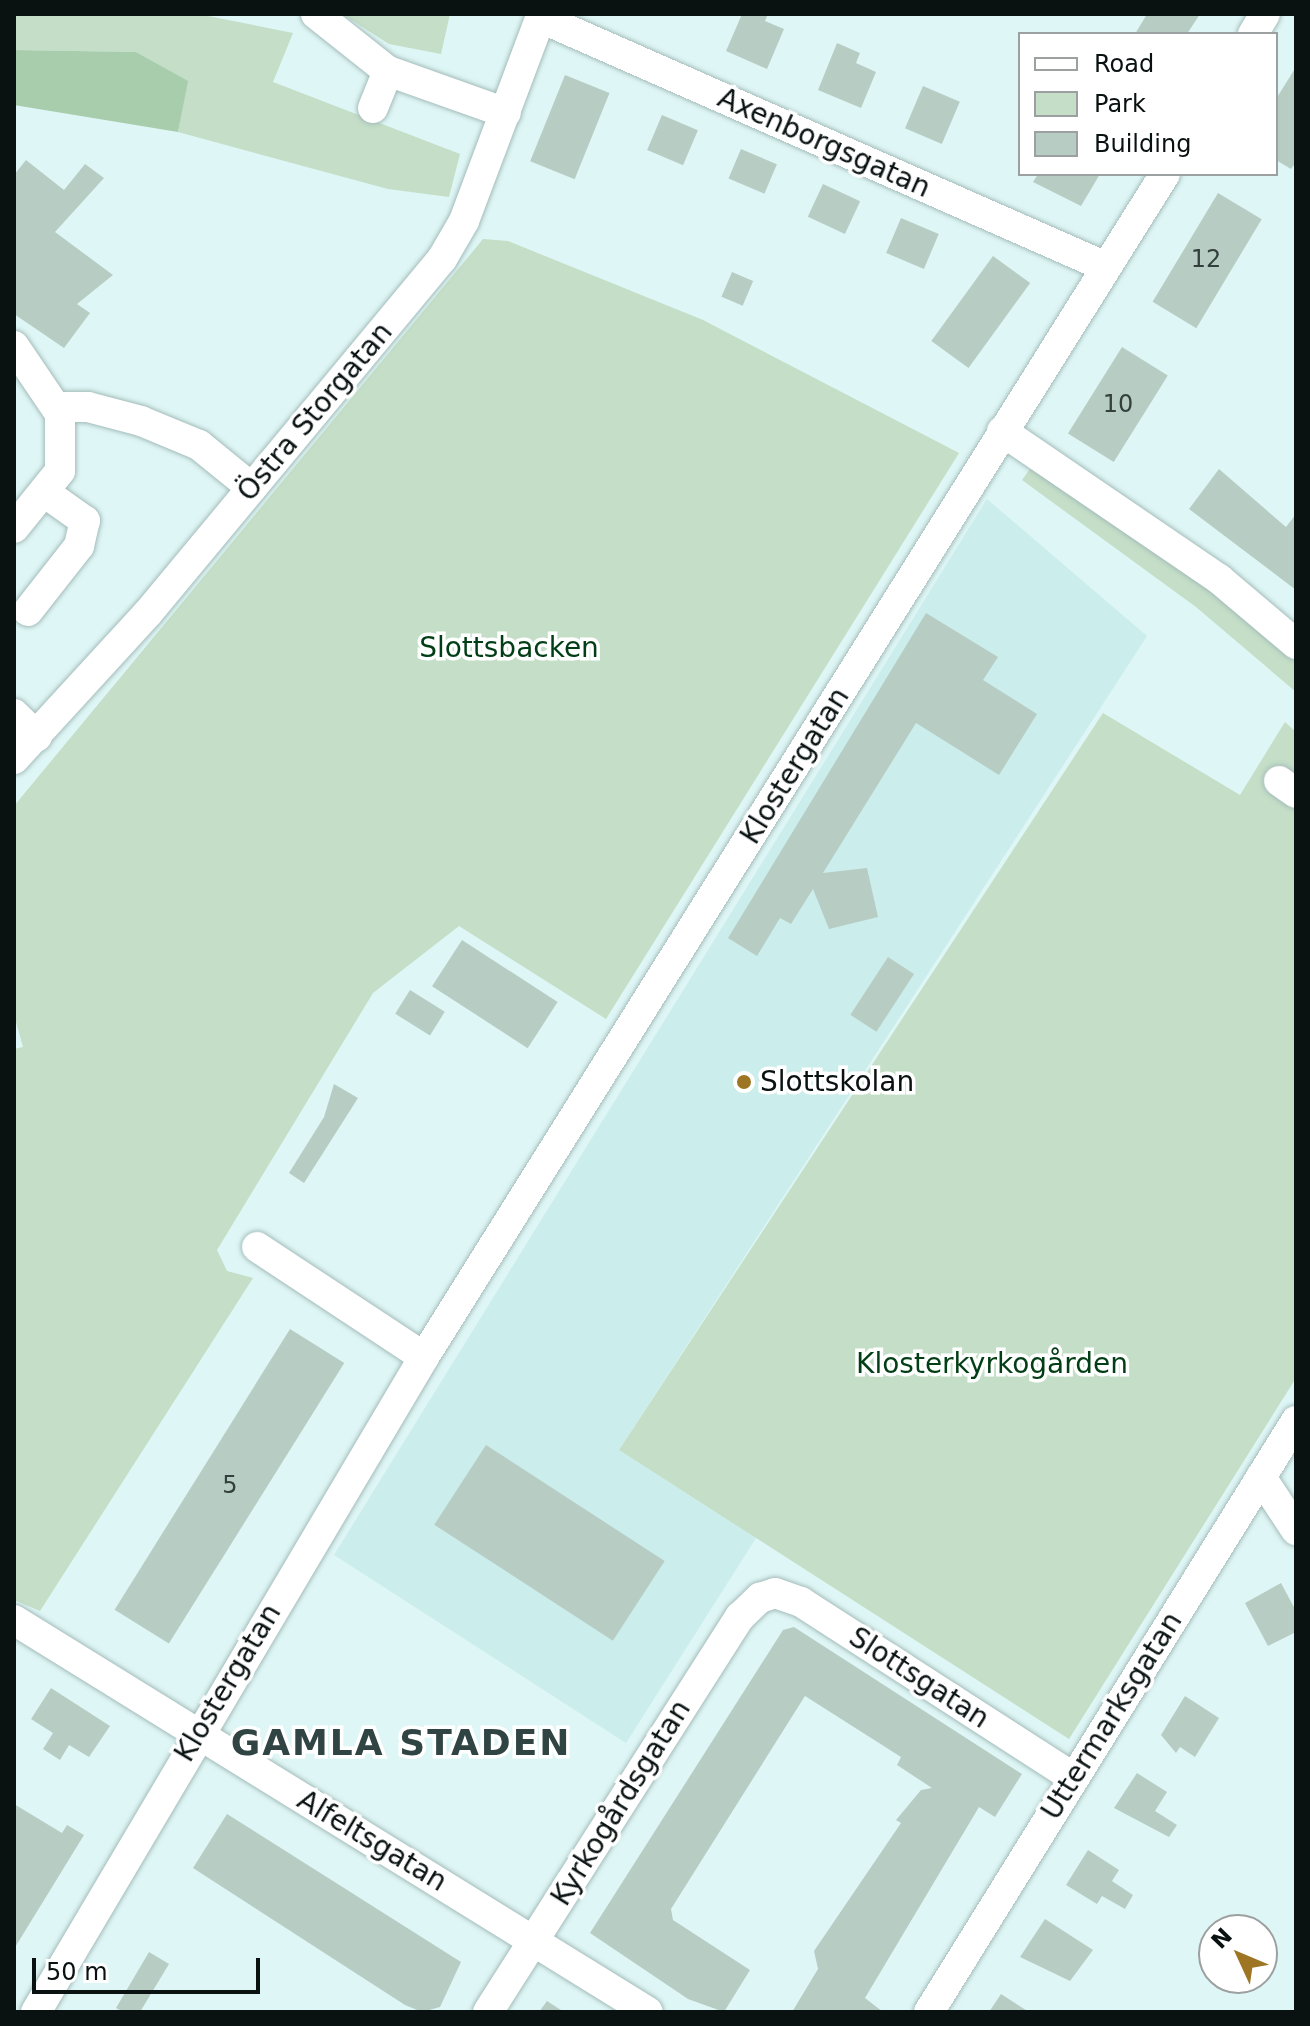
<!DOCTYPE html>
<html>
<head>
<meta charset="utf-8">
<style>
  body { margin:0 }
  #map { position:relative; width:1310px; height:2026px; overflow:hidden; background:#def6f5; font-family:"DejaVu Sans",sans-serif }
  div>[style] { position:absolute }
  .built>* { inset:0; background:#cbedeb }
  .green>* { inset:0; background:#c4dec7 }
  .forest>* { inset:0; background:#a8cdac }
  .building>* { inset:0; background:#b7cdc4; transform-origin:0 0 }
  .roads { filter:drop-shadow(0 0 2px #a4bcba) drop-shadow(0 0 2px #a4bcba) }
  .minor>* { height:30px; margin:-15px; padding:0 15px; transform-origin:15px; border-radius:15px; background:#fff }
  .dots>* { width:22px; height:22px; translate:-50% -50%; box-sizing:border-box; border:4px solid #fff; border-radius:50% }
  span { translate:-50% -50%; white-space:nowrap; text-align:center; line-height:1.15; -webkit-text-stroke:7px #fff; paint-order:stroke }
  .number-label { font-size:24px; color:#34403e }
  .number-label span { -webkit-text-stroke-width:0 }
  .street-label { font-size:28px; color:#091111 }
  .park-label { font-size:28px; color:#023e15 }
  .poi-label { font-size:28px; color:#091111 }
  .left { translate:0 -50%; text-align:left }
  .district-label { font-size:36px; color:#304443; font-weight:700; letter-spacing:2px }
  .frame { position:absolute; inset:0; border:16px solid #091111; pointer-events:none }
  .legend { position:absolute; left:1018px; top:32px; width:260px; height:144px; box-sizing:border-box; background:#fff; border:2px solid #9da0a0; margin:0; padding:10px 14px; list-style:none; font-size:24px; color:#091111 }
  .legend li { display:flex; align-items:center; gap:16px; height:40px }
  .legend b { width:40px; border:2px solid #9da0a0 }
  .north { position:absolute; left:1198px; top:1914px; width:80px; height:80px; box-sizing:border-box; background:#fff; border:2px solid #9da0a0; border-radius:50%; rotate:314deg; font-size:22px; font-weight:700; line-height:32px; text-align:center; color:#091111 }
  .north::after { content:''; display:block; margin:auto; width:28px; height:36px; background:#9e7523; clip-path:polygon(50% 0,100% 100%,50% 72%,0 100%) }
  .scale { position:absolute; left:32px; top:1958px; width:228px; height:36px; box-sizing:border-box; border:4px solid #091111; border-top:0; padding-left:10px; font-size:24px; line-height:28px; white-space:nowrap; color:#091111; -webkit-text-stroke:6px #fff; paint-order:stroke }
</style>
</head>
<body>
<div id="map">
  <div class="built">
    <i style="clip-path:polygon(987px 499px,1147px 636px,619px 1450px,756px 1538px,626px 1743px,334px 1555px)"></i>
  </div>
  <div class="green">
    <i style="clip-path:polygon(14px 14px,198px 14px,293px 33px,273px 82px,460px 154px,449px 197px,388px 189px,178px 132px,187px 81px,136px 52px,14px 50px)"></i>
    <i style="clip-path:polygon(342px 14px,450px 14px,441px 54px,389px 44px)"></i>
    <i style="clip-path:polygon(483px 239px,508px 241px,703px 320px,959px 453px,606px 1019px,459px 926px,373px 993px,217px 1250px,227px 1271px,253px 1278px,40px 1611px,14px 1600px,14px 1049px,23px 1047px,14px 1015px,14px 806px)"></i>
    <i style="clip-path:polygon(1032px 466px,1220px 593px,1296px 660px,1296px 692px,1196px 607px,1022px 480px)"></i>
    <i style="clip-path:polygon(1103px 713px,1240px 795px,1285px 722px,1296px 732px,1296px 1378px,1069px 1739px,619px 1450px)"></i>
  </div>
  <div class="forest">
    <i style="clip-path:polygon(14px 50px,136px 52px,188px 81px,178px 132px,14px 105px)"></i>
  </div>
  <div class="building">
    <i style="clip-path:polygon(742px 14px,768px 14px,765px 21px,784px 29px,767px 69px,726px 51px)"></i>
    <i style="clip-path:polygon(1147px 14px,1200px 14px,1187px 34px,1135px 34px)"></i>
    <i style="clip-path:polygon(837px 43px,860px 53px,856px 63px,876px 72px,861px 108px,818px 90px)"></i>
    <i style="clip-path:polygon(1296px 67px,1296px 162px,1291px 169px,1276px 160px,1276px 99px)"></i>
    <i style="left:565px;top:75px;width:48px;height:93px;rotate:22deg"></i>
    <i style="left:923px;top:86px;width:40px;height:46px;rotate:23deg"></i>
    <i style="left:662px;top:115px;width:39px;height:38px;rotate:23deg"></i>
    <i style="left:741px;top:149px;width:39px;height:32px;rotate:23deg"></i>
    <i style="clip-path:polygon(26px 160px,64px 190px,85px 164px,104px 178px,55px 232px,113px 275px,77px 304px,90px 313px,64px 348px,14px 314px,14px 175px)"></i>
    <i style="clip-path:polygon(1038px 174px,1100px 174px,1081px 206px,1033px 182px)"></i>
    <i style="left:823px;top:184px;width:41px;height:36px;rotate:25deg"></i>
    <i style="left:1218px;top:193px;width:51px;height:127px;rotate:31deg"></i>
    <i style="left:901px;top:218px;width:41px;height:38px;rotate:23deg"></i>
    <i style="left:993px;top:256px;width:46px;height:105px;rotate:36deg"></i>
    <i style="left:732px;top:272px;width:23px;height:27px;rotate:23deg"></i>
    <i style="left:1122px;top:347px;width:54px;height:102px;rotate:32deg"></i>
    <i style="clip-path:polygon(1219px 469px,1286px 527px,1296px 514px,1296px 590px,1189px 509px)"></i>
    <i style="clip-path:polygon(926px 613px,998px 657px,983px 680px,1037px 714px,999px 775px,916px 723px,823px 873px,867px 868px,878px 917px,829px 929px,813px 889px,791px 924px,780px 918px,757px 956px,728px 938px)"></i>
    <i style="left:462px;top:940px;width:114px;height:55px;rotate:33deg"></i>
    <i style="left:888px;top:957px;width:31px;height:69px;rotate:33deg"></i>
    <i style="left:410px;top:990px;width:41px;height:28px;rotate:32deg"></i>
    <i style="clip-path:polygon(334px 1084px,358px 1098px,304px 1183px,289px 1173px,324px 1117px)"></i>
    <i style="left:290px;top:1329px;width:64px;height:331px;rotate:32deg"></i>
    <i style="left:486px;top:1445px;width:213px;height:95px;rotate:33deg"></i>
    <i style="clip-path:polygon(1281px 1583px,1296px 1611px,1296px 1632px,1268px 1646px,1245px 1603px)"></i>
    <i style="clip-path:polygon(794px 1627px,1022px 1774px,995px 1817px,979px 1807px,865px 1998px,883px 2012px,792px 2012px,818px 1969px,814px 1951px,901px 1823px,896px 1820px,921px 1790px,932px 1788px,897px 1765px,901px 1757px,805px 1696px,671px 1909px,673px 1920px,750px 1970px,724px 2012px,688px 1999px,590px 1933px,783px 1630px)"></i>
    <i style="clip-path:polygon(51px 1688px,110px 1726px,89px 1757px,69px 1745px,60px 1760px,43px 1749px,53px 1733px,31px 1719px)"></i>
    <i style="clip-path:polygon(1185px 1696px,1219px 1718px,1195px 1757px,1180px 1747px,1176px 1753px,1161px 1735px)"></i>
    <i style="clip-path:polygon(1137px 1773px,1167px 1792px,1155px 1811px,1177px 1825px,1169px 1837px,1114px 1808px)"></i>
    <i style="clip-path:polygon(14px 1804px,62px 1833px,67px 1825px,84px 1835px,14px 1949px)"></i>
    <i style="clip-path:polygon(227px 1814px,461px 1962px,440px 2007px,422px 2012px,405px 2005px,193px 1868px)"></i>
    <i style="clip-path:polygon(1088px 1850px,1119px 1870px,1112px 1881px,1133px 1895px,1125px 1909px,1102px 1896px,1097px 1904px,1066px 1885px)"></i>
    <i style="clip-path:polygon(1045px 1919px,1093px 1950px,1070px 1981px,1020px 1957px)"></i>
    <i style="clip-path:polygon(149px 1952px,169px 1964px,140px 2012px,123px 2012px,116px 2008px)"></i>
    <i style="clip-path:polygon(1001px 1994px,1029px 2012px,989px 2012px)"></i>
    <i style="clip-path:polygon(547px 2001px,564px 2012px,539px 2012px)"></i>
  </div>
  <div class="roads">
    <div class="minor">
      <i style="left:316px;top:14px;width:92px;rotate:38.4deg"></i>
      <i style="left:388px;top:71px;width:125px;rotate:19.6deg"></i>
      <i style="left:541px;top:18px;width:617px;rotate:23.78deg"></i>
      <i style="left:1253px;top:34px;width:23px;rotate:-59deg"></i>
      <i style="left:373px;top:108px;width:40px;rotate:-68deg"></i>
      <i style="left:14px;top:346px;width:82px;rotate:55.9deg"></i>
      <i style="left:60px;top:414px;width:57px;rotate:90deg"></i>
      <i style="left:60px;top:471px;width:73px;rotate:128.9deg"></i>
      <i style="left:56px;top:407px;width:32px"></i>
      <i style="left:88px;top:407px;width:55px;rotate:14.8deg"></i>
      <i style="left:141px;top:421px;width:63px;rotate:22.5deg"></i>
      <i style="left:199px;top:445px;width:68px;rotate:39.1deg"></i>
      <i style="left:1002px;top:431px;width:263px;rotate:34.3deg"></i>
      <i style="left:1219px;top:579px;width:101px;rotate:40.2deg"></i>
      <i style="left:28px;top:611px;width:83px;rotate:-51.9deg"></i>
      <i style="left:79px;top:546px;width:26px;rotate:-77deg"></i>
      <i style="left:85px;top:521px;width:50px;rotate:-144.7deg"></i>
      <i style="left:14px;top:714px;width:32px;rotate:44deg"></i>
      <i style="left:14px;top:759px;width:198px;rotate:-47.5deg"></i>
      <i style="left:148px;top:613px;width:460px;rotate:-50.3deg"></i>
      <i style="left:442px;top:259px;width:44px;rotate:-59.9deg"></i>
      <i style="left:464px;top:221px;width:221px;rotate:-69.4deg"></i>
      <i style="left:1279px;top:781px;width:21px;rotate:35deg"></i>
      <i style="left:257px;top:1247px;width:200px;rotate:33.4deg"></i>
      <i style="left:1261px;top:1477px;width:64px;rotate:56.6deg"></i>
      <i style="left:14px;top:1620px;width:745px;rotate:31.73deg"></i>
      <i style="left:36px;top:2012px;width:761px;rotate:-59.36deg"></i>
      <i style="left:424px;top:1357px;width:1396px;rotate:-57.94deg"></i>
      <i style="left:488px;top:2012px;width:469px;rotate:-57.5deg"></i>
      <i style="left:740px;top:1617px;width:28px;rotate:-44deg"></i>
      <i style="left:760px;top:1598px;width:16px;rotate:-18deg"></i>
      <i style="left:775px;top:1593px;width:28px;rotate:19deg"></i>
      <i style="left:801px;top:1602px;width:325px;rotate:32.8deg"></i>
      <i style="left:929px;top:2012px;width:696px;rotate:-58.16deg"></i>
    </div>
  </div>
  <div class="dots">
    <i style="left:744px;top:1082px;background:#9e7523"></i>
  </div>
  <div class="number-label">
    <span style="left:1206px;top:260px">12</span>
    <span style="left:1118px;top:405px">10</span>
    <span style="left:230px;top:1486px">5</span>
  </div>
  <div class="street-label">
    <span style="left:824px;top:143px;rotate:24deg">Axenborgsgatan</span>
    <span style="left:315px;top:412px;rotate:-50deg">Östra Storgatan</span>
    <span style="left:795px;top:766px;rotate:-58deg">Klostergatan</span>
    <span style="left:919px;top:1678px;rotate:33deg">Slottsgatan</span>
    <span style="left:228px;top:1683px;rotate:-59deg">Klostergatan</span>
    <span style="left:1112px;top:1716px;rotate:-58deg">Uttermarksgatan</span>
    <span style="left:621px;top:1803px;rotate:-58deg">Kyrkogårdsgatan</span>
    <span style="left:372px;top:1841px;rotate:31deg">Alfeltsgatan</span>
  </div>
  <div class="park-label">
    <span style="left:509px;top:648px">Slottsbacken</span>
    <span style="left:992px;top:1364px">Klosterkyrkogården</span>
  </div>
  <div class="poi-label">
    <span class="left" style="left:760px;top:1082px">Slottskolan</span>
  </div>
  <div class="district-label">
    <span style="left:401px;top:1743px">GAMLA STADEN</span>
  </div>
  <div class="frame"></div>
  <ul class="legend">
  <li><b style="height:10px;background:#fff"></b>Road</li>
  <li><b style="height:22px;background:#c4dec7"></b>Park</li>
  <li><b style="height:22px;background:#b7cdc4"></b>Building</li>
  </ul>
  <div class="north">N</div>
  <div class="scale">50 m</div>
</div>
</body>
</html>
